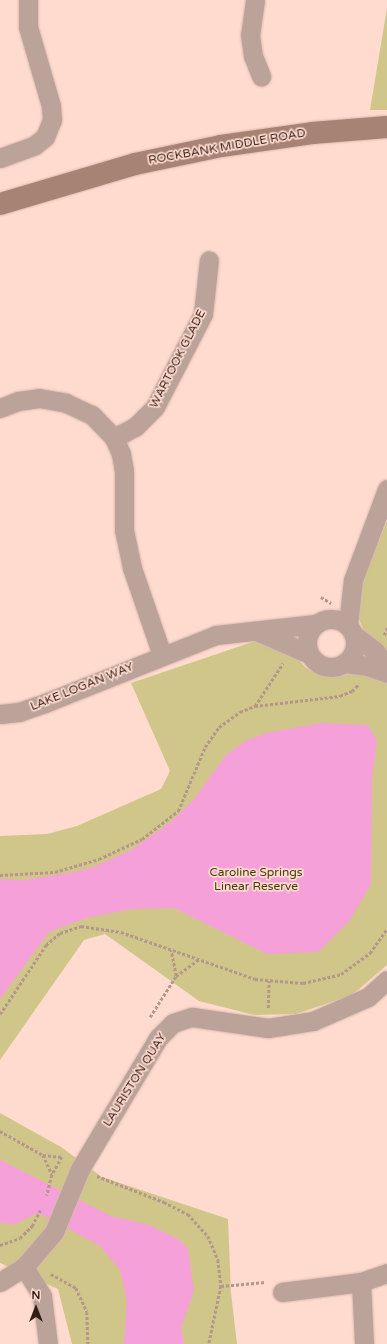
<!DOCTYPE html>
<html>
<head>
<meta charset="utf-8">
<style>
  body { margin:0 }
  #map { position:relative; width:387px; height:1344px; overflow:hidden; background:#ffdbcf; font-family:"Varela Round",sans-serif }
  div>[style] { position:absolute }
  .green>* { inset:0; background:#d0c689 }
  .water>* { inset:0; background:#f6a0d9 }
  .path>* { height:2.5px; margin-top:-1.25px; transform-origin:0; background:repeating-linear-gradient(90deg,#b5968c 0 3px,transparent 0 5px) }
  .roads { filter:drop-shadow(0 0 1px #dab9ae) drop-shadow(0 0 1px #dab9ae) }
  .street>* { height:19px; margin:-9.5px; padding:0 9.5px; transform-origin:9.5px; border-radius:9.5px; background:#bca39a }
  .street>.ring { margin:-9.5px; padding:0; box-sizing:content-box; background:none; border:19px solid #bca39a; border-radius:50% }
  .secondary>* { height:22px; margin:-11px; padding:0 11px; transform-origin:11px; border-radius:11px; background:#a78376 }
  span { translate:-50% -50%; white-space:nowrap; text-align:center; line-height:1.15; -webkit-text-stroke:3.5px #ffdbcf; paint-order:stroke }
  .street-label { font-size:12px; color:#331e16 }
  .park-label { font-size:12px; color:#433c11 }
  .north { position:absolute; left:16px; top:1288px; width:40px; height:40px; -webkit-text-stroke:3px #ffdbcf; paint-order:stroke; rotate:0deg; font-size:11px; font-weight:700; line-height:16px; text-align:center; color:#331e16 }
  .north::after { content:''; display:block; margin:auto; width:14px; height:18px; background:#331e16; clip-path:polygon(50% 0,100% 100%,50% 72%,0 100%) }
</style>
</head>
<body>
<div id="map">
  <div class="green">
    <i style="clip-path:polygon(387px 8px,387px 110px,370px 110px)"></i>
    <i style="clip-path:polygon(387px 521px,387px 965px,352px 995px,296px 1014px,254px 1015px,199px 1001px,105px 934px,84px 940px,0 1060px,0 836px,47px 834px,77px 826px,161px 789px,170px 771px,131px 683px,258px 640px,287px 646px,306px 668px,324px 677px,343px 676px,361px 667px,367px 638px,352px 603px)"></i>
    <i style="clip-path:polygon(0 1113px,61px 1147px,102px 1177px,228px 1219px,231px 1293px,237px 1344px,72px 1344px,58px 1289px,0 1263px)"></i>
  </div>
  <div class="water">
    <i style="clip-path:polygon(321px 723px,368px 725px,377px 741px,372px 778px,371px 884px,350px 920px,318px 952px,267px 954px,174px 908px,131px 909px,86px 918px,49px 932px,0 999px,0 879px,23px 880px,70px 873px,93px 867px,131px 850px,171px 822px,194px 799px,226px 755px,245px 741px,266px 733px)"></i>
    <i style="clip-path:polygon(0 1160px,111px 1216px,149px 1225px,180px 1240px,188px 1249px,194px 1291px,181px 1327px,184px 1344px,124px 1344px,127px 1301px,120px 1270px,99px 1245px,38px 1213px,15px 1224px,0 1223px)"></i>
  </div>
  <div class="path">
    <i style="left:321px;top:597px;width:12px;rotate:31deg"></i>
    <i style="left:384px;top:635px;width:8px;rotate:-67deg"></i>
    <i style="left:255px;top:706px;width:51px;rotate:-56.9deg"></i>
    <i style="left:0;top:875px;width:55px;rotate:-3.1deg"></i>
    <i style="left:55px;top:872px;width:46px;rotate:-16.5deg"></i>
    <i style="left:99px;top:859px;width:47px;rotate:-24.9deg"></i>
    <i style="left:142px;top:839px;width:46px;rotate:-37.9deg"></i>
    <i style="left:178px;top:811px;width:69px;rotate:-67.1deg"></i>
    <i style="left:205px;top:747px;width:24px;rotate:-55deg"></i>
    <i style="left:219px;top:727px;width:26px;rotate:-36deg"></i>
    <i style="left:240px;top:712px;width:16px;rotate:-22deg"></i>
    <i style="left:255px;top:706px;width:86px;rotate:-6.7deg"></i>
    <i style="left:340px;top:696px;width:13px;rotate:-23deg"></i>
    <i style="left:352px;top:691px;width:10px;rotate:-45deg"></i>
    <i style="left:176px;top:976px;width:29px;rotate:-36deg"></i>
    <i style="left:268px;top:1008px;width:27px;rotate:-88deg"></i>
    <i style="left:0;top:1014px;width:83px;rotate:-56.3deg"></i>
    <i style="left:46px;top:945px;width:18px;rotate:-41deg"></i>
    <i style="left:60px;top:933px;width:22px;rotate:-18deg"></i>
    <i style="left:81px;top:926px;width:40px;rotate:8.5deg"></i>
    <i style="left:121px;top:932px;width:142px;rotate:19.3deg"></i>
    <i style="left:255px;top:979px;width:48px;rotate:4.8deg"></i>
    <i style="left:303px;top:983px;width:39px;rotate:-13deg"></i>
    <i style="left:341px;top:974px;width:36px;rotate:-36deg"></i>
    <i style="left:370px;top:953px;width:29px;rotate:-55deg"></i>
    <i style="left:150px;top:1017px;width:49px;rotate:-57.6deg"></i>
    <i style="left:176px;top:976px;width:26px;rotate:-101deg"></i>
    <i style="left:0;top:1131px;width:49px;rotate:29.2deg"></i>
    <i style="left:43px;top:1155px;width:19px;rotate:6deg"></i>
    <i style="left:62px;top:1157px;width:21px;rotate:119deg"></i>
    <i style="left:52px;top:1175px;width:21px;rotate:104deg"></i>
    <i style="left:43px;top:1155px;width:21px;rotate:65deg"></i>
    <i style="left:97px;top:1176px;width:72px;rotate:21.2deg"></i>
    <i style="left:164px;top:1202px;width:27px;rotate:27deg"></i>
    <i style="left:188px;top:1214px;width:30px;rotate:48deg"></i>
    <i style="left:208px;top:1236px;width:26px;rotate:67deg"></i>
    <i style="left:218px;top:1260px;width:26px;rotate:83deg"></i>
    <i style="left:221px;top:1286px;width:59px;rotate:101.7deg"></i>
    <i style="left:0;top:1245px;width:21px;rotate:-19deg"></i>
    <i style="left:20px;top:1238px;width:17px;rotate:-45deg"></i>
    <i style="left:32px;top:1226px;width:18px;rotate:-63deg"></i>
    <i style="left:51px;top:1274px;width:29px;rotate:29deg"></i>
    <i style="left:76px;top:1288px;width:26px;rotate:65deg"></i>
    <i style="left:87px;top:1312px;width:32px;rotate:88deg"></i>
    <i style="left:221px;top:1286px;width:45px;rotate:-5.1deg"></i>
  </div>
  <div class="roads">
    <div class="street">
      <i style="left:255px;top:0;width:35px;rotate:98deg"></i>
      <i style="left:250px;top:35px;width:21px;rotate:82deg"></i>
      <i style="left:253px;top:56px;width:22px;rotate:68deg"></i>
      <i style="left:0;top:158px;width:37px;rotate:-20deg"></i>
      <i style="left:35px;top:145px;width:13px;rotate:-39deg"></i>
      <i style="left:45px;top:137px;width:18px;rotate:-68deg"></i>
      <i style="left:52px;top:120px;width:14px;rotate:-94deg"></i>
      <i style="left:51px;top:106px;width:82px;rotate:-106.2deg"></i>
      <i style="left:28px;top:27px;width:27px;rotate:-90deg"></i>
      <i style="left:0;top:408px;width:19px;rotate:-21deg"></i>
      <i style="left:18px;top:401px;width:21px;rotate:-8deg"></i>
      <i style="left:39px;top:398px;width:27px;rotate:10deg"></i>
      <i style="left:66px;top:403px;width:29px;rotate:25deg"></i>
      <i style="left:92px;top:415px;width:32px;rotate:46deg"></i>
      <i style="left:114px;top:438px;width:17px;rotate:66deg"></i>
      <i style="left:121px;top:454px;width:17px;rotate:80deg"></i>
      <i style="left:124px;top:471px;width:59px;rotate:90deg"></i>
      <i style="left:124px;top:530px;width:39px;rotate:78deg"></i>
      <i style="left:132px;top:568px;width:92px;rotate:71deg"></i>
      <i style="left:114px;top:438px;width:24px;rotate:-28deg"></i>
      <i style="left:135px;top:427px;width:28px;rotate:-45deg"></i>
      <i style="left:155px;top:407px;width:105px;rotate:-62.7deg"></i>
      <i style="left:203px;top:314px;width:54px;rotate:-83.7deg"></i>
      <i class="ring" style="left:307px;top:619px;width:29px;height:29px"></i>
      <i style="left:348px;top:625px;width:45px;rotate:-83.7deg"></i>
      <i style="left:353px;top:580px;width:97px;rotate:-69.5deg"></i>
      <i style="left:259px;top:632px;width:55px;rotate:23.7deg"></i>
      <i style="left:354px;top:635px;width:26px;rotate:37deg"></i>
      <i style="left:375px;top:651px;width:19px;rotate:51deg"></i>
      <i style="left:344px;top:663px;width:23px;rotate:7deg"></i>
      <i style="left:367px;top:666px;width:21px;rotate:19deg"></i>
      <i style="left:0;top:714px;width:19px;rotate:-6deg"></i>
      <i style="left:19px;top:712px;width:28px;rotate:-19deg"></i>
      <i style="left:45px;top:703px;width:184px;rotate:-21.7deg"></i>
      <i style="left:216px;top:635px;width:100px;rotate:-6.3deg"></i>
      <i style="left:24px;top:1267px;width:34px;rotate:58deg"></i>
      <i style="left:42px;top:1296px;width:48px;rotate:82.9deg"></i>
      <i style="left:0;top:1282px;width:28px;rotate:-32deg"></i>
      <i style="left:24px;top:1267px;width:46px;rotate:-49.4deg"></i>
      <i style="left:54px;top:1232px;width:68px;rotate:-67.6deg"></i>
      <i style="left:80px;top:1169px;width:152px;rotate:-59.2deg"></i>
      <i style="left:158px;top:1038px;width:21px;rotate:-45deg"></i>
      <i style="left:173px;top:1023px;width:20px;rotate:-18deg"></i>
      <i style="left:192px;top:1017px;width:77px;rotate:8.2deg"></i>
      <i style="left:268px;top:1028px;width:46px;rotate:-8.8deg"></i>
      <i style="left:313px;top:1021px;width:60px;rotate:-23.6deg"></i>
      <i style="left:368px;top:997px;width:25px;rotate:-42deg"></i>
      <i style="left:361px;top:1282px;width:62px;rotate:87.2deg"></i>
      <i style="left:282px;top:1292px;width:80px;rotate:-7.2deg"></i>
      <i style="left:361px;top:1282px;width:28px;rotate:-19deg"></i>
    </div>
    <div class="secondary">
      <i style="left:0;top:204px;width:141px;rotate:-16.5deg"></i>
      <i style="left:135px;top:164px;width:88px;rotate:-11.8deg"></i>
      <i style="left:221px;top:146px;width:92px;rotate:-8.1deg"></i>
      <i style="left:312px;top:133px;width:75px;rotate:-4.6deg"></i>
    </div>
  </div>
  <div class="street-label">
    <span style="left:227px;top:147px;rotate:-10deg">ROCKBANK MIDDLE ROAD</span>
    <span style="left:178px;top:359px;rotate:-63deg">WARTOOK GLADE</span>
    <span style="left:82px;top:687px;rotate:-22deg">LAKE LOGAN WAY</span>
    <span style="left:135px;top:1080px;rotate:-58deg">LAURISTON QUAY</span>
  </div>
  <div class="park-label">
    <span style="left:256px;top:880px">Caroline Springs<br>Linear Reserve</span>
  </div>
  <div class="north">N</div>
</div>
</body>
</html>
